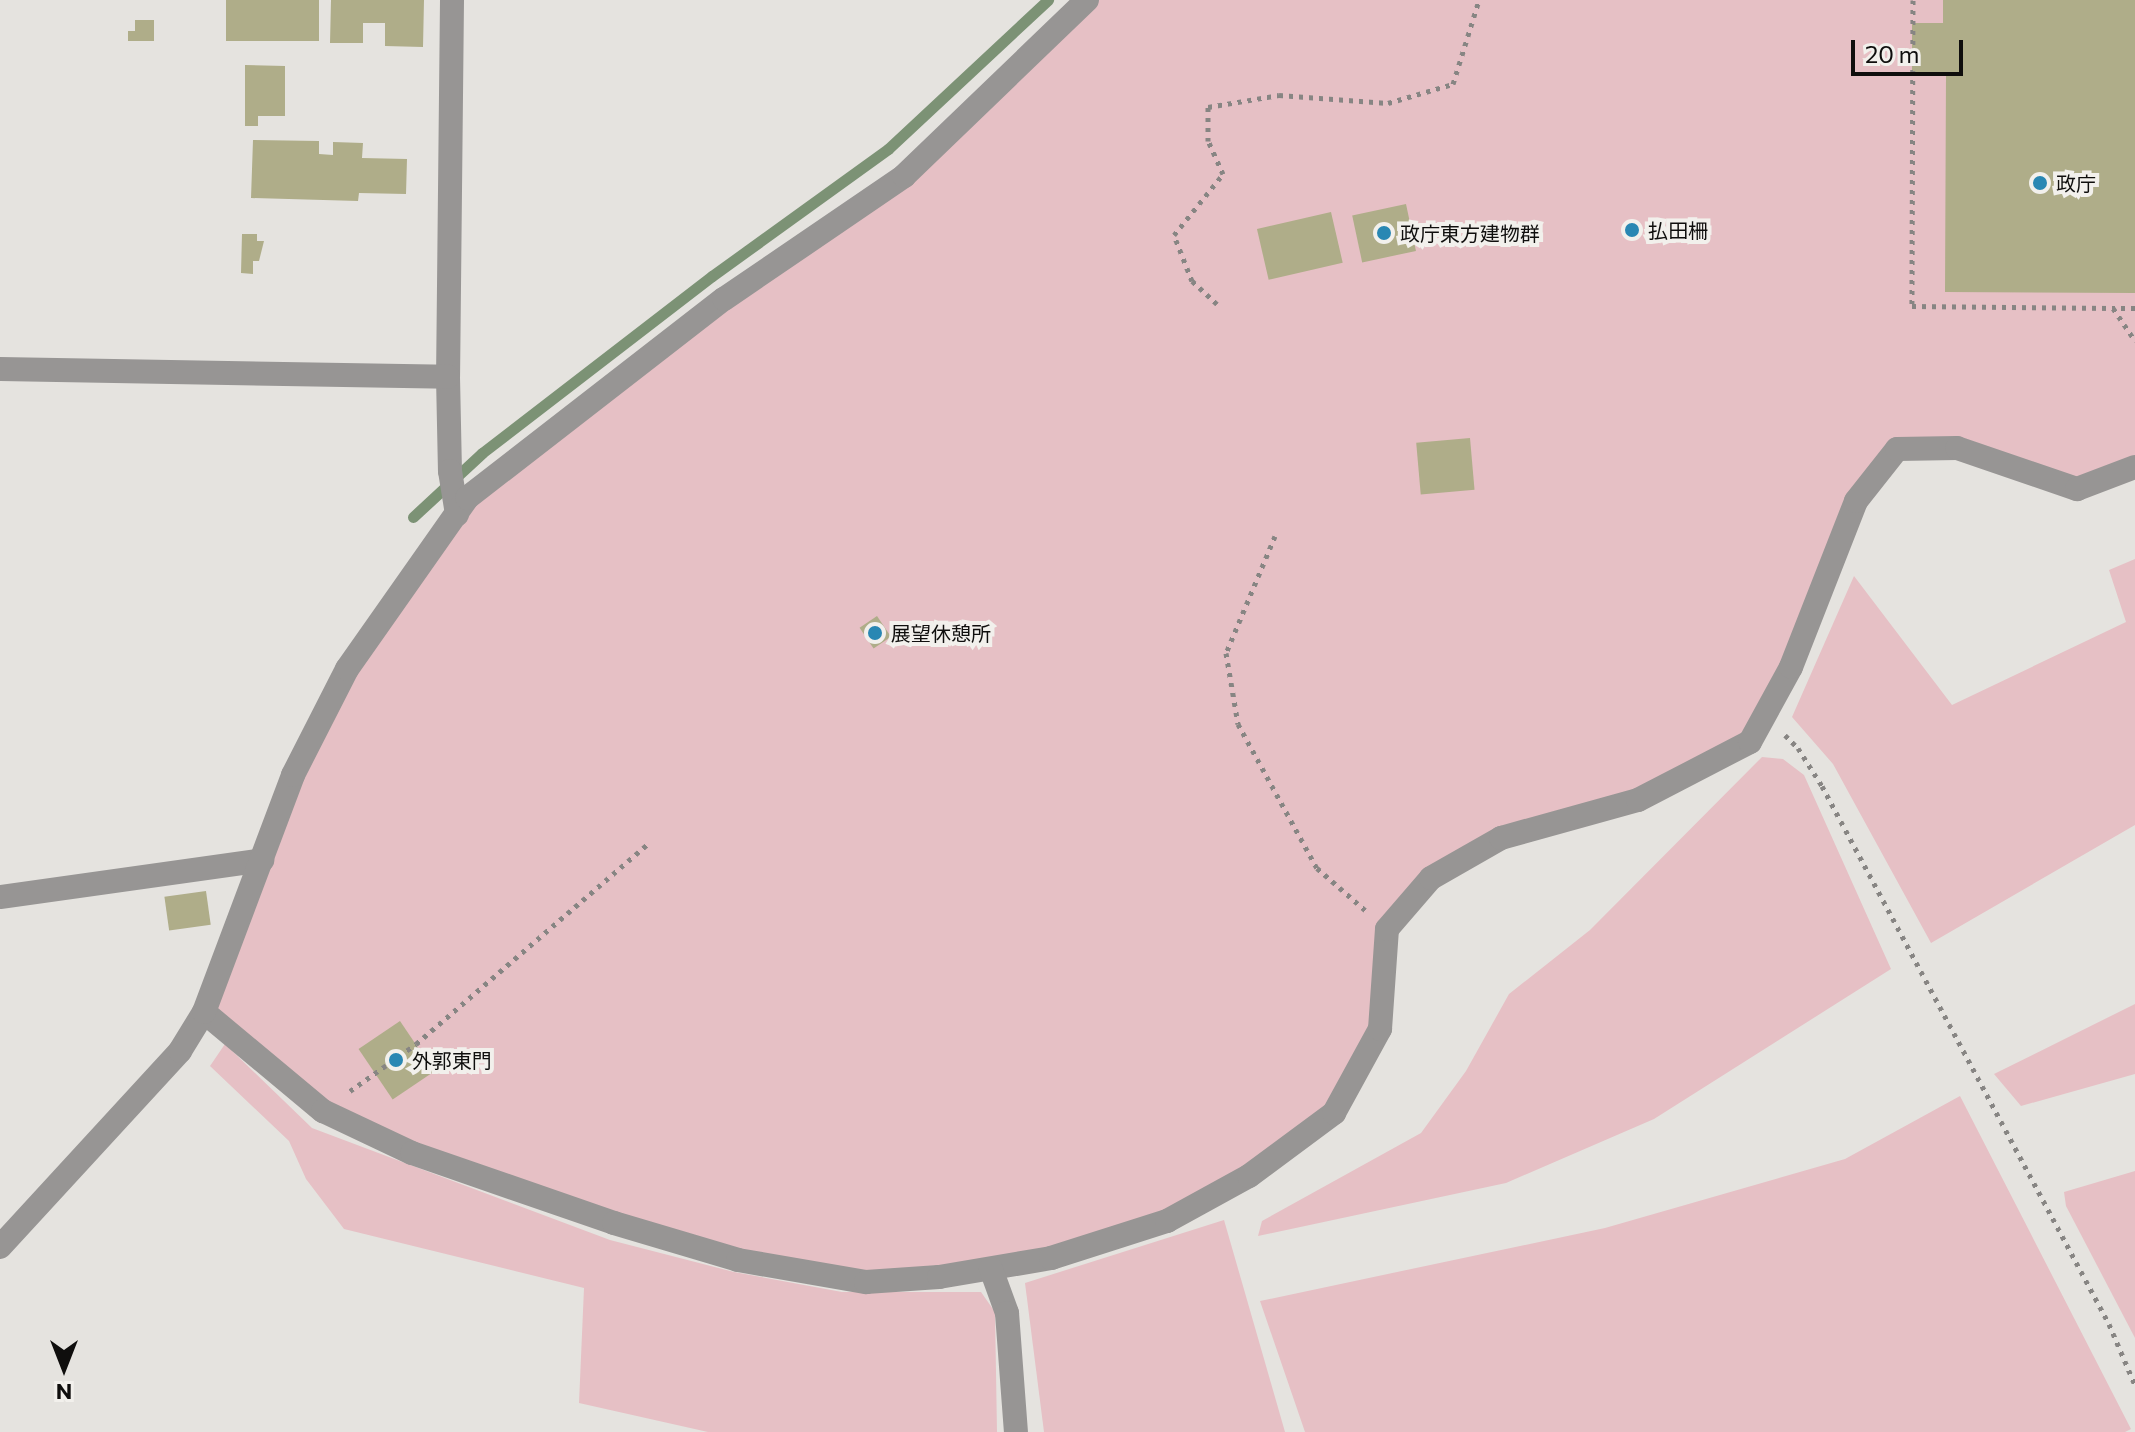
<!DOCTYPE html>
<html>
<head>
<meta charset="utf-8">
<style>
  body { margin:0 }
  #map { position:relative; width:2135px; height:1432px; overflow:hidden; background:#e5e3df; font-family:Commissioner,"Noto Sans JP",sans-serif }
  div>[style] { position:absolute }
  .green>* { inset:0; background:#e6c0c5 }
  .stream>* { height:11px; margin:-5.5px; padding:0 5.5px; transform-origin:5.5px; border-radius:5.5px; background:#7c9275 }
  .building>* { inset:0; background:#afad89; transform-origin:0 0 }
  .path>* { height:5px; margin-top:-2.5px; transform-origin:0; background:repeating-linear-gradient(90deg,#878583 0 4px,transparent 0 10px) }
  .minor>* { height:24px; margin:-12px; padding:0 12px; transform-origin:12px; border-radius:12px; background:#979594 }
  .dots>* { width:22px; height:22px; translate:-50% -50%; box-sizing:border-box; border:4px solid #f2f0ec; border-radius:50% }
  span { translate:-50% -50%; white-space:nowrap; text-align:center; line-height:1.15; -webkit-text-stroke:8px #f2f0ec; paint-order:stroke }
  .poi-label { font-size:20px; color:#0f0e0d }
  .left { translate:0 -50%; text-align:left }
  .north { position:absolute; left:24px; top:1328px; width:80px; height:80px; -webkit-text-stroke:6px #f2f0ec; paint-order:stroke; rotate:180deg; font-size:22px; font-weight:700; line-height:32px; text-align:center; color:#0f0e0d }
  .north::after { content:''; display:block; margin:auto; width:28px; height:36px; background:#0f0e0d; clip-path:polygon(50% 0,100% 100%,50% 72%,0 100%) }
  .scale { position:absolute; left:1851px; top:40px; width:112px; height:36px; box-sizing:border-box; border:4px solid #0f0e0d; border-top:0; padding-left:10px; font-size:24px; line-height:28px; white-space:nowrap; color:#0f0e0d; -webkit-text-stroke:6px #f2f0ec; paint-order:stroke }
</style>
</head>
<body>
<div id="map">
  <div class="green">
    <i style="clip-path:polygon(1087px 0,2135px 0,2135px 467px,2077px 489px,1957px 448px,1897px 449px,1856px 501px,1750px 742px,1638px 800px,1501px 838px,1431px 878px,1387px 929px,1380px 1029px,1334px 1113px,1167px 1221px,939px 1277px,738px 1260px,323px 1111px,204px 1012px,293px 775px,457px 514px,904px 176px)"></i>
    <i style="clip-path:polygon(2135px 559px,2135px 825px,1931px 943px,1833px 764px,1792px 717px,1854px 576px,1952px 705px,2126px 622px,2109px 570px)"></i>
    <i style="clip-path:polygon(1762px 757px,1783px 759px,1804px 775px,1891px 969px,1654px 1119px,1506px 1183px,1258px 1236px,1262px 1221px,1421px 1133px,1466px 1071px,1509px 994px,1590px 930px)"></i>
    <i style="clip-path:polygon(2135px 1004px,2135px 1074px,2021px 1106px,1994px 1074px)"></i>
    <i style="clip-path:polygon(225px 1044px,312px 1128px,610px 1240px,734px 1272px,842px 1292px,981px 1292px,995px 1312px,997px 1432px,708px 1432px,579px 1403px,584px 1288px,344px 1229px,306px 1179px,289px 1141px,210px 1066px)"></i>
    <i style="clip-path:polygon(1960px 1096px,2131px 1429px,2125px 1432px,1305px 1432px,1260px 1301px,1605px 1228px,1845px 1159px)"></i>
    <i style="clip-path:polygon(2135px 1171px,2135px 1338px,2066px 1206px,2064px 1192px)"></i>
    <i style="clip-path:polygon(1224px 1220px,1285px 1432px,1044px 1432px,1025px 1283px)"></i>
  </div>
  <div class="stream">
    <i style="left:413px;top:517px;width:94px;rotate:-42.8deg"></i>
    <i style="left:482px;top:453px;width:290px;rotate:-37.6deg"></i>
    <i style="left:712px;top:276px;width:217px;rotate:-35.8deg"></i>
    <i style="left:888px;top:149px;width:219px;rotate:-43deg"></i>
  </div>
  <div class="building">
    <i style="left:226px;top:0;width:93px;height:41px"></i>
    <i style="clip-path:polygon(331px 0,424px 0,423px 47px,385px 46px,385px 23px,363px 23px,363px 43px,330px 43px)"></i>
    <i style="clip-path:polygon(1943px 0,2135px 0,2135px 293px,1945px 292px,1946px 74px,1912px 74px,1912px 23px,1943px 23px)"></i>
    <i style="clip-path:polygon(135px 20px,154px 20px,154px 41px,128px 41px,128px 31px,135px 31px)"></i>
    <i style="clip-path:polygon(245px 65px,285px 66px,285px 116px,258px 116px,258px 126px,245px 126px)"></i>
    <i style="clip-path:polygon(253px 140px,319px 141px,319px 154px,333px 155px,333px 142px,363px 143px,362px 158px,407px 159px,406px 194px,359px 193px,358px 201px,251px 198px)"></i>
    <i style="left:1406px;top:204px;width:48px;height:55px;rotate:78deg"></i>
    <i style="left:1331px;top:212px;width:52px;height:76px;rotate:77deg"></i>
    <i style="clip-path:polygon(242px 234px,257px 234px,257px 241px,264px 241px,259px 261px,253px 261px,253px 274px,241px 273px)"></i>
    <i style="left:1470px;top:438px;width:52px;height:54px;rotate:85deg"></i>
    <i style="left:877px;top:616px;width:25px;height:21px;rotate:56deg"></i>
    <i style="left:206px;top:891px;width:34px;height:42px;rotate:82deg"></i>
    <i style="left:400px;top:1021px;width:61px;height:50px;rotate:56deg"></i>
  </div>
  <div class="path">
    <i style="left:1913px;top:0;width:306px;rotate:90.2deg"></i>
    <i style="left:1912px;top:306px;width:201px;rotate:0.6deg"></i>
    <i style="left:1217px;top:304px;width:34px;rotate:-137deg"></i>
    <i style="left:1192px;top:281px;width:49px;rotate:-111.4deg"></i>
    <i style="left:1174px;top:235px;width:78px;rotate:-51.2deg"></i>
    <i style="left:1223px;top:174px;width:36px;rotate:-114deg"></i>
    <i style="left:1208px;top:141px;width:34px;rotate:-90deg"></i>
    <i style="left:1208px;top:107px;width:72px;rotate:-9.6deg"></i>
    <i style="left:1279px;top:95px;width:109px;rotate:4.2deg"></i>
    <i style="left:1388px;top:103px;width:68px;rotate:-16.3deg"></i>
    <i style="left:1453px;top:84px;width:88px;rotate:-72.8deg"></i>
    <i style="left:2135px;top:308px;width:22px;rotate:180deg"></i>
    <i style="left:2113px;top:308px;width:40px;rotate:56deg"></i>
    <i style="left:1275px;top:536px;width:127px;rotate:112.7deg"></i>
    <i style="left:1226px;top:653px;width:72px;rotate:80.4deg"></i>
    <i style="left:1238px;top:724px;width:164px;rotate:61.3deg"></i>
    <i style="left:1317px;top:868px;width:64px;rotate:41.2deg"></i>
    <i style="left:1785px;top:735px;width:18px;rotate:45deg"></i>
    <i style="left:1798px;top:748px;width:45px;rotate:57.7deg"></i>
    <i style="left:1822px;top:786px;width:610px;rotate:61.92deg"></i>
    <i style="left:2109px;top:1324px;width:66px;rotate:66.9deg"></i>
    <i style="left:350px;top:1091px;width:81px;rotate:-35.5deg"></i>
    <i style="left:416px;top:1044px;width:309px;rotate:-40.8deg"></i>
  </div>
  <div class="minor">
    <i style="left:452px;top:0;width:377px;rotate:90.6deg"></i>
    <i style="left:448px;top:377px;width:94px;rotate:88.8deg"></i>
    <i style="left:450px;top:471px;width:44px;rotate:80.8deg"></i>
    <i style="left:0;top:369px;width:448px;rotate:1deg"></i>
    <i style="left:0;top:897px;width:265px;rotate:-8deg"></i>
    <i style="left:204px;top:1012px;width:155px;rotate:39.8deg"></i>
    <i style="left:323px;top:1111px;width:98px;rotate:25.3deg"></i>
    <i style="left:412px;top:1153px;width:214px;rotate:19.1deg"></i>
    <i style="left:614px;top:1223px;width:129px;rotate:16.6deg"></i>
    <i style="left:738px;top:1260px;width:130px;rotate:9.8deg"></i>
    <i style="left:866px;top:1282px;width:73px;rotate:-3.9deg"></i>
    <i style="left:939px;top:1277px;width:114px;rotate:-9.6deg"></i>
    <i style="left:1051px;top:1258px;width:122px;rotate:-17.7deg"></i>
    <i style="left:1167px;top:1221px;width:94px;rotate:-28.8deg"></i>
    <i style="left:1249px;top:1176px;width:106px;rotate:-36.5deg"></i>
    <i style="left:1334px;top:1113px;width:96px;rotate:-61.3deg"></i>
    <i style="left:1380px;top:1029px;width:100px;rotate:-86deg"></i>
    <i style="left:1387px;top:929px;width:67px;rotate:-49.2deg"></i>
    <i style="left:1431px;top:878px;width:81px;rotate:-29.7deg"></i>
    <i style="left:1501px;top:838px;width:142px;rotate:-15.5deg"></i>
    <i style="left:1638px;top:800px;width:126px;rotate:-27.4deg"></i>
    <i style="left:1750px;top:742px;width:85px;rotate:-61.3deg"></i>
    <i style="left:1791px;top:667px;width:178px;rotate:-68.6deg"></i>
    <i style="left:1856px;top:501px;width:66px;rotate:-51.7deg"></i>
    <i style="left:1897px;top:449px;width:60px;rotate:-1deg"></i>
    <i style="left:1957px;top:448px;width:127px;rotate:18.9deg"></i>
    <i style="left:2077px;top:489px;width:62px;rotate:-20.8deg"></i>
    <i style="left:0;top:1247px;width:266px;rotate:-47.4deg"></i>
    <i style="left:180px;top:1051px;width:46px;rotate:-58.4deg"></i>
    <i style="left:204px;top:1012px;width:253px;rotate:-69.4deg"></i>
    <i style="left:293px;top:775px;width:119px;rotate:-63deg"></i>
    <i style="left:347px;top:669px;width:209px;rotate:-54.9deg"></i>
    <i style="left:467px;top:498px;width:325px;rotate:-37.8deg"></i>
    <i style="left:724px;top:299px;width:218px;rotate:-34.3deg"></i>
    <i style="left:904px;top:176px;width:254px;rotate:-43.9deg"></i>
    <i style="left:991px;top:1269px;width:47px;rotate:70deg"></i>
    <i style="left:1007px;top:1313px;width:119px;rotate:85.7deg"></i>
  </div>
  <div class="dots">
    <i style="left:2040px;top:183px;background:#2987b3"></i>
    <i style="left:1632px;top:230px;background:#2987b3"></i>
    <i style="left:1384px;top:233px;background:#2987b3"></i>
    <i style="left:875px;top:633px;background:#2987b3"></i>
    <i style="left:396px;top:1060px;background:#2987b3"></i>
  </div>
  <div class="poi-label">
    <span class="left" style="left:2056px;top:183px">政庁</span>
    <span class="left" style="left:1648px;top:230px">払田柵</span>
    <span class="left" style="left:1400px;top:233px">政庁東方建物群</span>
    <span class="left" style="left:891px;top:633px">展望休憩所</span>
    <span class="left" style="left:412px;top:1060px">外郭東門</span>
  </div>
  <div class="north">N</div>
  <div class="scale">20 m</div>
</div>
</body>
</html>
